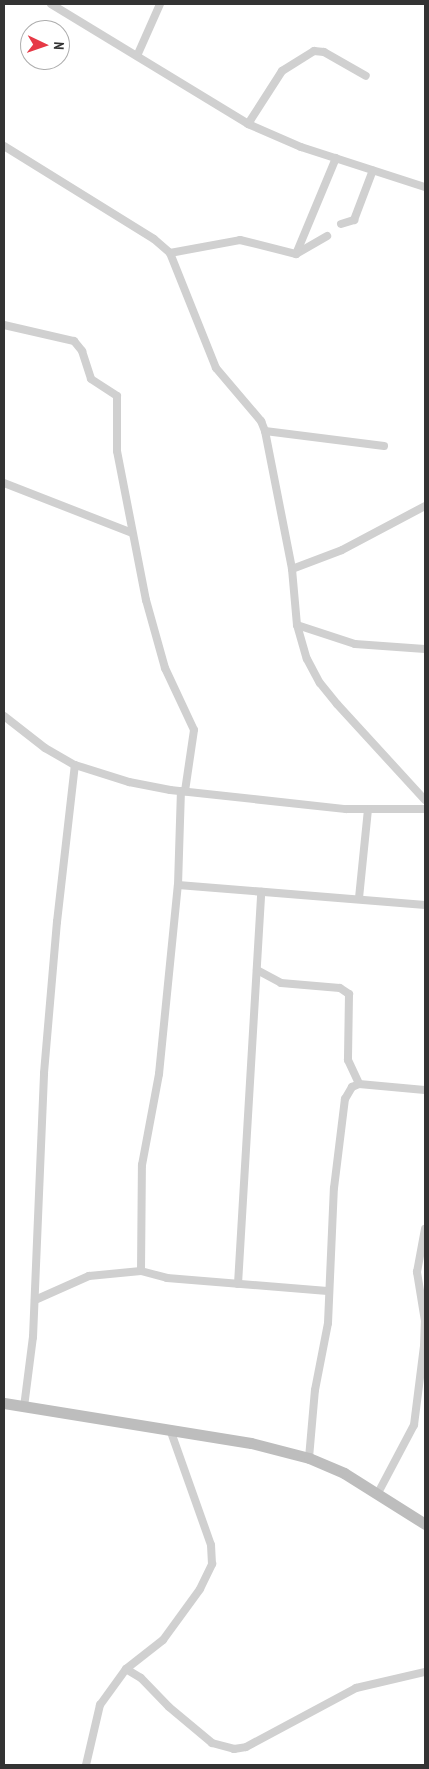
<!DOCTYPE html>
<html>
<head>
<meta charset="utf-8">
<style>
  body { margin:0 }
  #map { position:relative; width:429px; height:1769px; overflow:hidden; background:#fff; font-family:"PT Sans Narrow",sans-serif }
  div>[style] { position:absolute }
  .minor>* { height:8px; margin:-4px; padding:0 4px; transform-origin:4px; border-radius:4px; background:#d0d0d0 }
  .secondary>* { height:11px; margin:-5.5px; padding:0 5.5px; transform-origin:5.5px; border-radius:5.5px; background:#bdbdbd }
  span { translate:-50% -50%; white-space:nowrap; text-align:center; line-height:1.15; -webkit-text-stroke:5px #fff; paint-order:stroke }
  .frame { position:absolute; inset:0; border:5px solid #333; pointer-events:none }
  .north { position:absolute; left:20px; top:20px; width:50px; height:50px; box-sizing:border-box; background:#fff; border:1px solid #adadad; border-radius:50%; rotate:93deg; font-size:14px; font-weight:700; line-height:20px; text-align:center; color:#333 }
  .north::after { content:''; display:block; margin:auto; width:18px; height:22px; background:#e63946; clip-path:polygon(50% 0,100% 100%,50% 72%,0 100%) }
</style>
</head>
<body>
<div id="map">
  <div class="minor">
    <i style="left:51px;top:4px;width:231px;rotate:31.3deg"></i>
    <i style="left:248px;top:124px;width:58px;rotate:23.5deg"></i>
    <i style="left:301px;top:147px;width:130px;rotate:17.9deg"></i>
    <i style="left:137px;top:56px;width:57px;rotate:-66.1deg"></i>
    <i style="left:248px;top:124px;width:63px;rotate:-57.3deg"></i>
    <i style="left:282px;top:71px;width:38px;rotate:-32deg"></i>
    <i style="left:314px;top:51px;width:10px;rotate:6deg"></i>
    <i style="left:324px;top:52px;width:48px;rotate:29.7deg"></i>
    <i style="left:4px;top:146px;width:176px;rotate:31.8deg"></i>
    <i style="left:154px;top:239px;width:21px;rotate:41deg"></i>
    <i style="left:170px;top:253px;width:124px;rotate:68.2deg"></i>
    <i style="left:216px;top:368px;width:70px;rotate:49.7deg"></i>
    <i style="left:261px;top:421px;width:11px;rotate:68deg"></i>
    <i style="left:265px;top:431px;width:141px;rotate:78.9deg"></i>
    <i style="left:292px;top:569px;width:56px;rotate:84.9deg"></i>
    <i style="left:297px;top:625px;width:35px;rotate:74deg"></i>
    <i style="left:307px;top:659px;width:27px;rotate:62deg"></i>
    <i style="left:320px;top:683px;width:27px;rotate:51deg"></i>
    <i style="left:337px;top:704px;width:130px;rotate:47.5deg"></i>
    <i style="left:341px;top:224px;width:14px;rotate:-17deg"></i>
    <i style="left:354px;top:220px;width:53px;rotate:-69.2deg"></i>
    <i style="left:170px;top:253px;width:71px;rotate:-10.5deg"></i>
    <i style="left:240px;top:240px;width:58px;rotate:14deg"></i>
    <i style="left:296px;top:254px;width:36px;rotate:-30deg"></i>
    <i style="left:296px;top:254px;width:104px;rotate:-67.4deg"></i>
    <i style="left:4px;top:325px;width:72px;rotate:12.9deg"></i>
    <i style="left:74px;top:341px;width:13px;rotate:51deg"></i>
    <i style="left:82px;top:351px;width:29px;rotate:72deg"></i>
    <i style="left:91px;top:379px;width:31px;rotate:33deg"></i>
    <i style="left:117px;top:396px;width:55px;rotate:90deg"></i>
    <i style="left:117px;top:451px;width:152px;rotate:79deg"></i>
    <i style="left:146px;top:600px;width:71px;rotate:74.4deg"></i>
    <i style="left:165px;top:668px;width:68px;rotate:64.9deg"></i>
    <i style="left:194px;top:730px;width:62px;rotate:98.4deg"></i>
    <i style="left:265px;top:431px;width:120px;rotate:7.2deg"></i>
    <i style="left:4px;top:483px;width:137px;rotate:21.3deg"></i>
    <i style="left:292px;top:569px;width:53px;rotate:-20.8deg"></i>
    <i style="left:342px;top:550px;width:94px;rotate:-27.9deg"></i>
    <i style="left:297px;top:625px;width:61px;rotate:18.1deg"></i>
    <i style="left:355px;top:644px;width:70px;rotate:4.1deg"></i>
    <i style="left:4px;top:716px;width:52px;rotate:38deg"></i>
    <i style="left:45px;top:748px;width:34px;rotate:30deg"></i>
    <i style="left:75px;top:765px;width:57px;rotate:17.5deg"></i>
    <i style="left:129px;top:782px;width:42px;rotate:11deg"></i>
    <i style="left:170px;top:790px;width:177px;rotate:6.2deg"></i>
    <i style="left:346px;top:809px;width:79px"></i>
    <i style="left:178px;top:885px;width:248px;rotate:4.6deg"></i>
    <i style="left:359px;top:898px;width:88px;rotate:-84.2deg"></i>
    <i style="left:257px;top:970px;width:27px;rotate:28deg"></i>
    <i style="left:281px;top:983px;width:59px;rotate:4.8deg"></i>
    <i style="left:340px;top:988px;width:11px;rotate:34deg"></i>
    <i style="left:349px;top:994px;width:66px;rotate:90.9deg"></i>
    <i style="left:348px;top:1060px;width:26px;rotate:65deg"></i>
    <i style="left:141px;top:1271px;width:106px;rotate:-89.5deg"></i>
    <i style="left:142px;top:1165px;width:93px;rotate:-79.4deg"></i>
    <i style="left:159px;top:1074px;width:190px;rotate:-84.3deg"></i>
    <i style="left:178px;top:885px;width:94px;rotate:-88.2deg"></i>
    <i style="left:238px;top:1284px;width:393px;rotate:-86.6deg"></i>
    <i style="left:35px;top:1300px;width:59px;rotate:-24deg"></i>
    <i style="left:89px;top:1276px;width:52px;rotate:-5.5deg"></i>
    <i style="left:141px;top:1271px;width:27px;rotate:15deg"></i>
    <i style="left:167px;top:1278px;width:161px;rotate:4.6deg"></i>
    <i style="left:24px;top:1407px;width:71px;rotate:-82.7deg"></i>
    <i style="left:33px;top:1337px;width:264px;rotate:-87.6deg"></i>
    <i style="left:44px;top:1073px;width:152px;rotate:-85.1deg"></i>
    <i style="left:57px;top:922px;width:158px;rotate:-83.5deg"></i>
    <i style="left:309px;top:1458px;width:68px;rotate:-85deg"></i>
    <i style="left:315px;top:1390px;width:68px;rotate:-79deg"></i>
    <i style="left:328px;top:1323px;width:135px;rotate:-87.5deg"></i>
    <i style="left:334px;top:1188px;width:90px;rotate:-83deg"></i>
    <i style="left:345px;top:1099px;width:14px;rotate:-60deg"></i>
    <i style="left:352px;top:1087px;width:8px;rotate:-23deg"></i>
    <i style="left:359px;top:1084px;width:66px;rotate:5.2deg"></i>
    <i style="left:378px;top:1493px;width:77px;rotate:-62.1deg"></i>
    <i style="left:414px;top:1425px;width:80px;rotate:-82.8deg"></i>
    <i style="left:424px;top:1346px;width:25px;rotate:-88deg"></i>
    <i style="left:425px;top:1321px;width:50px;rotate:-99.3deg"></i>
    <i style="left:417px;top:1272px;width:44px;rotate:-79.5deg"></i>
    <i style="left:126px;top:1669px;width:17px;rotate:31deg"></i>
    <i style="left:141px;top:1678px;width:40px;rotate:46deg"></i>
    <i style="left:169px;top:1707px;width:56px;rotate:39.9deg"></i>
    <i style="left:212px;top:1743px;width:23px;rotate:15deg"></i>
    <i style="left:234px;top:1749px;width:12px;rotate:-9deg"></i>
    <i style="left:246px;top:1747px;width:125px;rotate:-28.2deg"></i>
    <i style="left:356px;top:1688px;width:71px;rotate:-13.1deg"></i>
    <i style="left:86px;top:1765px;width:62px;rotate:-76.9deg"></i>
    <i style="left:100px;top:1705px;width:44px;rotate:-54.2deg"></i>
    <i style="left:126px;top:1669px;width:47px;rotate:-38.1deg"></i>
    <i style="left:163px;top:1640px;width:63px;rotate:-54deg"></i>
    <i style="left:200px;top:1589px;width:28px;rotate:-64deg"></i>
    <i style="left:212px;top:1564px;width:19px;rotate:-93deg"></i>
    <i style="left:211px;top:1545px;width:123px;rotate:-109.5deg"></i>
  </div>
  <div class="secondary">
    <i style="left:4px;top:1403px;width:250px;rotate:9.2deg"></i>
    <i style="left:251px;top:1443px;width:60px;rotate:14.5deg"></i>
    <i style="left:309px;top:1458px;width:38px;rotate:23deg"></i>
    <i style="left:344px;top:1473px;width:96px;rotate:32.2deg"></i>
  </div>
  <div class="frame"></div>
  <div class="north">N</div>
</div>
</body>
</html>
